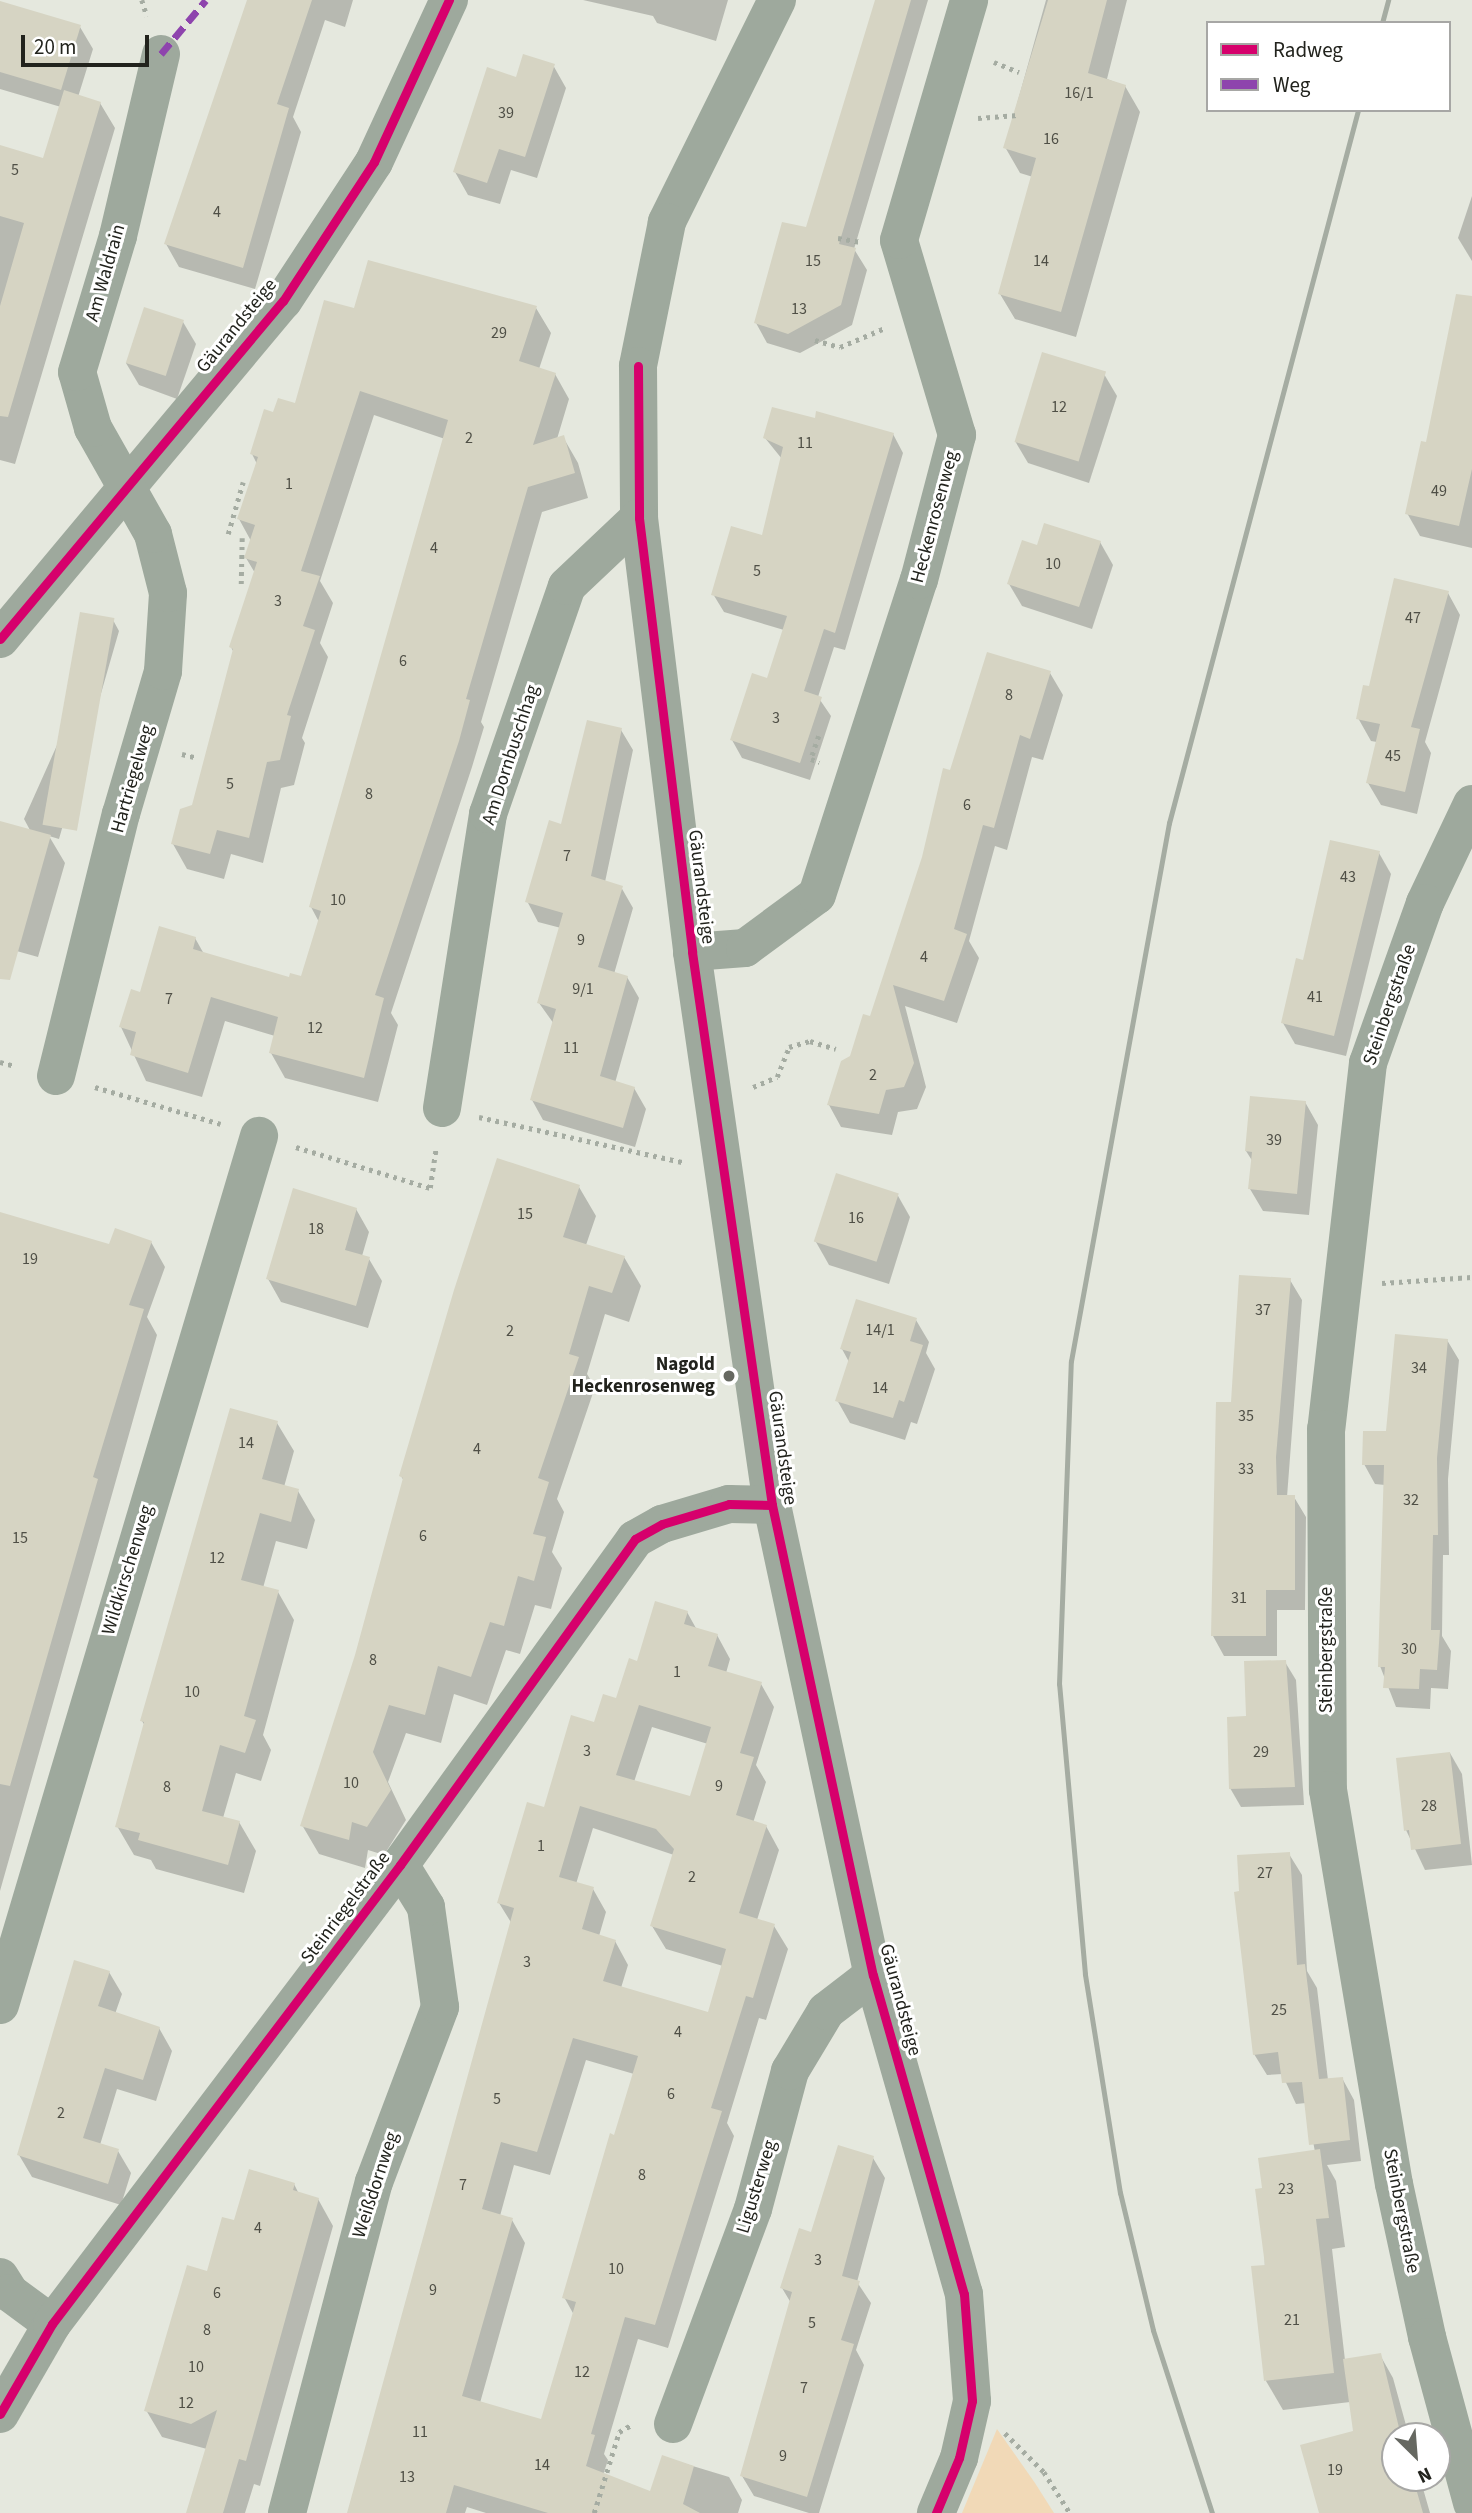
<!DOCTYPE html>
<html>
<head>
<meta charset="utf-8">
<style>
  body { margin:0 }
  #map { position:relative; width:1472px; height:2513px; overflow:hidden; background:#e5e8de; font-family:"Source Sans 3",sans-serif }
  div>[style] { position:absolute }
  .green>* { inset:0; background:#f1d9b7 }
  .shadow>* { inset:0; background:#0003 }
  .building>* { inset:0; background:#d6d4c3; transform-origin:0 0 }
  .path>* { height:4.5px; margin-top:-2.25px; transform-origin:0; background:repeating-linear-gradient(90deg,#a5aca2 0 3.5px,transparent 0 8.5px) }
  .minor>* { height:38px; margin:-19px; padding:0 19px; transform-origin:19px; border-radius:19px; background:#9ea99d }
  .rail>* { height:5px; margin:-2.5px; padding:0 2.5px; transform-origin:2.5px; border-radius:2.5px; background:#a5aca2 }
  .quiet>* { height:7px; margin-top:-3.5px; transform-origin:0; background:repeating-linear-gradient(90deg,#8e44ad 0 14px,transparent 0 21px) }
  .cycleway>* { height:9px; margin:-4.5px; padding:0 4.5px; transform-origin:4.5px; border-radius:4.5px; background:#d6006c }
  .dots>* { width:19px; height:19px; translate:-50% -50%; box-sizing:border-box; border:4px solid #fff; border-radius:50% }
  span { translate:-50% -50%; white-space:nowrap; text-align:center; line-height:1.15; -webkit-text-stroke:6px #fff; paint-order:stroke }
  .number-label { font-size:16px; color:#4f4f46 }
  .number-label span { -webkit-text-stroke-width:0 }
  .street-label { font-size:19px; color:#22231d }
  .poi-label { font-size:19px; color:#22231d; font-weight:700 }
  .right { translate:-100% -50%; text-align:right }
  .legend { position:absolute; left:1206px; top:21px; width:245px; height:91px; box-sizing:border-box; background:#fff; border:2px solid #a7a7a5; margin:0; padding:9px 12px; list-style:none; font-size:21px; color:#22231d }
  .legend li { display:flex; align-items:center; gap:14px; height:35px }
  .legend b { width:35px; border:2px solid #a7a7a5 }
  .north { position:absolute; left:1381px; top:2422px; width:70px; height:70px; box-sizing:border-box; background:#fff; border:2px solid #a7a7a5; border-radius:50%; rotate:155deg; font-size:19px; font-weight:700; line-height:28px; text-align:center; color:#22231d }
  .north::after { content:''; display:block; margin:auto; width:24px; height:32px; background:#666861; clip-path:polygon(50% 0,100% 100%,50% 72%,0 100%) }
  .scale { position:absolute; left:21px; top:35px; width:128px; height:32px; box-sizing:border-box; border:4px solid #22231d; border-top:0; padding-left:9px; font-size:21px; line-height:24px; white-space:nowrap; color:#22231d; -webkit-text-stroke:5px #fff; paint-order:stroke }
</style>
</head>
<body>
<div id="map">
  <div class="green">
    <i style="clip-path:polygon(997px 2429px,1035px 2483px,1054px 2513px,962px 2513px)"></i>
  </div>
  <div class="shadow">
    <i style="clip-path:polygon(273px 0,353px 0,345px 27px,325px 20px,293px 117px,301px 132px,255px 289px,179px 267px,166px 244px)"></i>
    <i style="clip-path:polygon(583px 0,728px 0,716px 41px,657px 23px,653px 16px)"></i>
    <i style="clip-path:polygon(876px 0,928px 0,854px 249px,867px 270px,852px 325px,800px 353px,767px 343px,756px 323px,808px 230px)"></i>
    <i style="clip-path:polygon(1046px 0,1127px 0,1107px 79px,1125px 86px,1140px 112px,1076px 337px,1015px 319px,1000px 294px,1033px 177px,1020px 173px,1005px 147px)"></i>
    <i style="clip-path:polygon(0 19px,80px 27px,93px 49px,78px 97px,100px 103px,115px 128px,15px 464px,0 460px,0 147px,44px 160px,61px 107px,0 89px)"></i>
    <i style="clip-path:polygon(553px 65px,566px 88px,537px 178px,511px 170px,500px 204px,468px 195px,455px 172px,517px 79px)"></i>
    <i style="clip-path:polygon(1472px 196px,1472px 261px,1458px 238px)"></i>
    <i style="clip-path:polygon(536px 308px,551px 333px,539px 369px,555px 374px,569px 399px,557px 439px,563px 437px,578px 463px,588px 498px,542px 512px,481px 722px,484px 727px,472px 767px,391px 1013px,398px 1025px,378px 1102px,285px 1078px,271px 1053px,275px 1036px,225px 1021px,202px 1097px,146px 1081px,121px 1027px,141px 994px,195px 938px,204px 954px,290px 979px,302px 978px,319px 922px,311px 907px,445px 439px,374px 415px,320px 581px,333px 603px,320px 643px,328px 657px,302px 738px,305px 743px,294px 785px,281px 788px,263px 863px,231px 854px,224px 879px,187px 869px,173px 844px,193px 807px,234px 653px,231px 647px,255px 573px,246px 558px,251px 541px,239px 519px,257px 464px,252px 454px,274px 414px,296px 405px,356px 310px)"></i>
    <i style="clip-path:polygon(183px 322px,196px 344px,177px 399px,139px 385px,126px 363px)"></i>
    <i style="clip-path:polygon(1472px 323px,1472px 548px,1420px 536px,1407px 513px)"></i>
    <i style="clip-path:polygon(1104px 374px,1117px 396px,1089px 483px,1028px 463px,1015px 441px)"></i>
    <i style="clip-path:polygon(817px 420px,893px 434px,903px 453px,845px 650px,834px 647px,818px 697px,831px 716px,810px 780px,742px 758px,732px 740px,768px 681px,784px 630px,724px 612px,713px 594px,764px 537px,782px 459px,765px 438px)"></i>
    <i style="clip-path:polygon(1100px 542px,1113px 565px,1092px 629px,1022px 606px,1009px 584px,1038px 547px)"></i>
    <i style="clip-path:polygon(1448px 593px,1460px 615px,1425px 742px,1431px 753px,1417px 814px,1381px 805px,1368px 783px,1377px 742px,1371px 741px,1358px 718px,1370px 688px)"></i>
    <i style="clip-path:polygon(113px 620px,119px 631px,59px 839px,49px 836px,65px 863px,38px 957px,13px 950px,0 973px,0 823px,31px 832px,24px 819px)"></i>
    <i style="clip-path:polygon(1050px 673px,1063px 695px,1043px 760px,1032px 757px,1007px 850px,995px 846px,969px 941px,979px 958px,957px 1023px,905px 1006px,926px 1087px,917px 1109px,898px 1112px,892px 1135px,841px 1127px,829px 1105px,871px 1018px,951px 773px)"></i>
    <i style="clip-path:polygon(621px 730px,633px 750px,605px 882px,621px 887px,633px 908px,614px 974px,627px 977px,639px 998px,615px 1083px,634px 1088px,646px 1109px,635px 1147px,543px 1120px,532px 1100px,554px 1024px,539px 1003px,561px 928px,538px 922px,527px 901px,562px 826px)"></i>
    <i style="clip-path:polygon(1379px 853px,1391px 874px,1346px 1056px,1295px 1044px,1283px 1023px,1305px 962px)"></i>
    <i style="clip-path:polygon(1305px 1102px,1318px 1125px,1309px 1215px,1263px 1211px,1250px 1189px,1253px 1162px,1246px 1151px)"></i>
    <i style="clip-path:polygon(579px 1187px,596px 1216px,586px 1245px,624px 1257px,641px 1286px,629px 1322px,605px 1314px,587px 1374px,595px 1387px,557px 1499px,564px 1512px,552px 1552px,562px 1568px,551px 1609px,535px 1605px,520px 1654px,506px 1650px,487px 1705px,454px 1694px,441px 1743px,406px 1733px,388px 1782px,406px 1820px,384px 1855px,368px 1850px,365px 1868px,319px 1854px,302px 1825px,356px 1655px,404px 1481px,401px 1476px)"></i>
    <i style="clip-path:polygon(897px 1194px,910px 1217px,889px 1284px,829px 1265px,816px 1242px)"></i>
    <i style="clip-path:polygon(356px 1209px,369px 1232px,362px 1256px,369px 1259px,382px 1281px,368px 1328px,281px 1302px,268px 1279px)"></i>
    <i style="clip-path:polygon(0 1214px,110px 1246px,151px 1242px,165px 1267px,147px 1317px,157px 1335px,0 1891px)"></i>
    <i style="clip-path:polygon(1290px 1280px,1302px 1300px,1287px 1497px,1294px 1497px,1306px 1517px,1305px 1610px,1277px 1610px,1277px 1656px,1224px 1656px,1213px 1636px,1232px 1404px)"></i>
    <i style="clip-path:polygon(916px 1320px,929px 1342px,926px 1353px,935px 1369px,917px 1424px,911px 1422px,905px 1440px,850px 1423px,837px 1400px,849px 1362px,842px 1349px)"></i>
    <i style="clip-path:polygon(1447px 1340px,1459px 1360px,1448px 1479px,1449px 1555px,1443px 1555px,1442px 1636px,1451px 1651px,1448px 1689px,1431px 1688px,1430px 1709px,1396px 1707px,1380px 1666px,1385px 1485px,1375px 1484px,1364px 1464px)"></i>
    <i style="clip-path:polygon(277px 1423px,294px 1451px,284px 1487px,298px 1491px,315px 1520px,307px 1549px,276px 1541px,263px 1588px,278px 1592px,294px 1620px,263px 1735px,271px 1750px,261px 1781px,236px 1773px,223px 1818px,239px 1822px,256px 1851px,244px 1893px,156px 1869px,151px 1860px,134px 1855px,117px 1826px,145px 1726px,142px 1721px)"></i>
    <i style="clip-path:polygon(evenodd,687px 1612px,697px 1630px,717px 1635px,730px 1659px,726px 1673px,761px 1684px,774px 1707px,756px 1765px,766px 1782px,753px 1823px,766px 1826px,779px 1850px,757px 1920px,774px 1926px,788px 1949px,766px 2020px,759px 2018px,727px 2123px,734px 2136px,668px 2348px,638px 2339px,604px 2454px,608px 2460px,603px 2475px,651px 2493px,663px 2457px,729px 2477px,742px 2500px,738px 2513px,486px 2513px,467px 2507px,465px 2513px,348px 2513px,512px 1924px,499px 1903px,545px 1809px,596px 1724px,617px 1700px,638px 1663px,687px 1612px,652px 1727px,708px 1744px,691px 1799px,634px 1782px,652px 1727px,687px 1612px,593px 1828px,674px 1855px,652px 1926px,666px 1949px,723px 1966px,709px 2014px,621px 1988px,628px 1965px,615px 1941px,599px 1936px,606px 1912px,593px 1889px,576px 1884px,593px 1828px,687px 1612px,586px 2060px,634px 2074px,564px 2297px,574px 2315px,542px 2421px,480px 2403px,525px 2243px,512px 2220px,500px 2216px,514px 2165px,550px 2175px,586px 2060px)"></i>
    <i style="clip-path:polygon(1285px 1662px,1296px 1680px,1304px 1805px,1241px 1807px,1230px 1788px,1248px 1718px)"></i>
    <i style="clip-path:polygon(1450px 1753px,1462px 1774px,1472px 1865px,1425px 1870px,1406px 1830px)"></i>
    <i style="clip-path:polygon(1289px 1854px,1302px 1875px,1307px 1971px,1317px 1988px,1328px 2080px,1342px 2078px,1354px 2100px,1361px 2161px,1327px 2165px,1336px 2181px,1345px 2247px,1332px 2249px,1345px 2360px,1380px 2355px,1393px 2378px,1409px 2436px,1395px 2436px,1395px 2478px,1420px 2478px,1430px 2513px,1320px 2513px,1355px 2432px,1350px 2402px,1283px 2410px,1266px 2381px,1264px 2190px,1315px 2152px,1306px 2103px,1296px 2104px,1282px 2074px,1267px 2075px,1254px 2054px,1241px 1893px)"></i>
    <i style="clip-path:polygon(109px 1972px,122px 1994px,115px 2014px,159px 2028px,172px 2051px,156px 2101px,117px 2089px,100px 2145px,118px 2151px,131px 2173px,121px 2205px,32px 2177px,19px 2155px)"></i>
    <i style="clip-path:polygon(873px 2158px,885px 2178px,857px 2282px,871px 2303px,856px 2350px,864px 2365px,819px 2513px,809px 2513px,754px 2496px,742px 2476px,791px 2303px,782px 2288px,812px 2234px)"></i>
    <i style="clip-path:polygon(294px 2184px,299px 2194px,318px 2199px,333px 2226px,260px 2486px,254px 2484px,245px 2513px,188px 2513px,207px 2449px,162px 2437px,146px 2410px,235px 2222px)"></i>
  </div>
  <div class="building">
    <i style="clip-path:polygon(247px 0,312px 0,277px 104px,289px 108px,243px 268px,164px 244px)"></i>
    <i style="clip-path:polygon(875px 0,911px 0,839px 244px,856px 248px,841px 305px,788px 334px,754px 323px,782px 222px,806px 227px)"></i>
    <i style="clip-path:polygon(1048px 0,1107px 0,1088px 73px,1126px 85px,1061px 312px,998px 294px,1036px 158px,1003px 148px)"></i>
    <i style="clip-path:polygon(0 1px,81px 25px,61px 90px,0 72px)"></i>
    <i style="clip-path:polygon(523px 54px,555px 64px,525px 157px,499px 149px,487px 183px,453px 172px,487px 67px,516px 77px)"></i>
    <i style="clip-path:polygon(64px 90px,101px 102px,8px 417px,0 416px,0 306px,24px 223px,0 216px,0 145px,43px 158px)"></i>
    <i style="clip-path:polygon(368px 260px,537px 306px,519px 361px,556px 373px,533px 445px,564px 435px,575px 473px,528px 487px,466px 699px,470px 700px,459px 741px,375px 995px,384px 998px,364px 1078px,269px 1053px,278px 1017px,211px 997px,188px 1073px,130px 1055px,136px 1032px,119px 1027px,131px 989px,140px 992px,159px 926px,196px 937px,193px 949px,289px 977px,290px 973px,301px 976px,321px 911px,309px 907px,448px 420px,360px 391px,301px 571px,320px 576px,303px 626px,315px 630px,287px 715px,291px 716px,280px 760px,267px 762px,249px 838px,217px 830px,210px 854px,171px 844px,180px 809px,192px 805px,233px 649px,229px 647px,257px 562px,244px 558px,255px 525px,237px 519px,258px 457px,250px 454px,264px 409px,273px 412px,278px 398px,295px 403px,324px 300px,354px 308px)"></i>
    <i style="clip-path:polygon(1456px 294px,1472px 296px,1472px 469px,1459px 526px,1405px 514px,1421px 441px,1426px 442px)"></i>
    <i style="left:144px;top:307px;width:42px;height:59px;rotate:18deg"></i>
    <i style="left:1042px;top:352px;width:67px;height:94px;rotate:17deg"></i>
    <i style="clip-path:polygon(772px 407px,815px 418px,816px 411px,894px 433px,835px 633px,824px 629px,804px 691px,822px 697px,800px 763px,730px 740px,752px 673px,767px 678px,787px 616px,711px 595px,731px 526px,762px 535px,783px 447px,763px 438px)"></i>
    <i style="clip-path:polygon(1044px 523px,1101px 541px,1079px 607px,1007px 584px,1022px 540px,1037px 545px)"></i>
    <i style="clip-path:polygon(1394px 578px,1449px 591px,1411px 727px,1420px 729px,1405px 792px,1366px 783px,1380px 724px,1356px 719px,1363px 685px,1369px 686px)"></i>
    <i style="left:80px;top:612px;width:35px;height:216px;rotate:10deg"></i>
    <i style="clip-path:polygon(987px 652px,1051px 671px,1030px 739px,1020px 735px,994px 828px,983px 825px,954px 929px,967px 934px,944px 1001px,893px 985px,914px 1063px,904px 1087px,886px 1090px,879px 1114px,827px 1105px,841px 1061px,850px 1056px,863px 1014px,870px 1016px,922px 857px,943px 768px,950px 770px)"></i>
    <i style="clip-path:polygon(587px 720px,622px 728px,591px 876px,623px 886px,598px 967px,628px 976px,600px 1076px,635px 1087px,623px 1128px,530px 1100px,556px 1009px,537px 1003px,563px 913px,525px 902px,549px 820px,561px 824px)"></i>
    <i style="clip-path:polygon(0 821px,51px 835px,10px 980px,0 979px)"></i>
    <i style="clip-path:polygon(1330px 840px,1380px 851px,1334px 1036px,1281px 1023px,1296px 958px,1303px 960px)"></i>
    <i style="clip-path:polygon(1250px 1096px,1306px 1101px,1297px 1194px,1248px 1189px,1252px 1152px,1245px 1151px)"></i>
    <i style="clip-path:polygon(497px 1158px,580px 1185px,563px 1237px,625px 1256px,612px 1293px,589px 1286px,569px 1354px,579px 1357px,538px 1478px,549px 1482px,533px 1534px,546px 1537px,534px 1581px,518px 1576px,504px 1626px,490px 1622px,471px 1677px,438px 1666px,425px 1715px,389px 1705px,373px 1752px,391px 1790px,367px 1827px,352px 1822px,349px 1840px,300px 1826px,355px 1655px,403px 1478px,399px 1476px,454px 1290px)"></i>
    <i style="left:836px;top:1173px;width:66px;height:72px;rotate:18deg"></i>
    <i style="clip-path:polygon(293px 1188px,357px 1208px,345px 1250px,370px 1257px,356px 1306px,266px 1279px)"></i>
    <i style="clip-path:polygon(0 1212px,109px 1244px,115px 1228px,152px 1241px,129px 1305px,144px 1309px,93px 1477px,98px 1479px,10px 1786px,0 1784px)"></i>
    <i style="clip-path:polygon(1239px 1275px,1291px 1278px,1276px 1457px,1277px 1495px,1295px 1495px,1295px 1590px,1266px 1590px,1266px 1636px,1211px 1636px,1216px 1402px,1231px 1402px)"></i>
    <i style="clip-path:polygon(856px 1299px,917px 1318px,910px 1341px,923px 1345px,904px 1402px,899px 1400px,893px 1418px,835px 1401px,851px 1352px,840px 1349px)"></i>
    <i style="clip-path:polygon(1395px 1334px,1448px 1339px,1437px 1458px,1438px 1535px,1433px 1535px,1431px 1630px,1440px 1630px,1437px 1670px,1420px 1669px,1419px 1689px,1383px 1688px,1385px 1667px,1378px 1667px,1384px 1465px,1362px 1465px,1363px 1431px,1386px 1431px)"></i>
    <i style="clip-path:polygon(230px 1408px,278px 1421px,262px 1479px,299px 1489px,291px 1522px,260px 1513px,241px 1580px,279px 1590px,244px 1716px,256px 1720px,245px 1753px,220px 1745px,202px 1811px,240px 1821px,228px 1865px,138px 1840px,140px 1833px,115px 1827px,144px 1722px,140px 1721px)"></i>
    <i style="clip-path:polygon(evenodd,655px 1601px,688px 1611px,684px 1624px,718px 1634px,708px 1666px,762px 1682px,740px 1753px,754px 1757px,736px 1815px,767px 1825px,739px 1913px,775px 1924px,753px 1998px,746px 1996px,711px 2108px,722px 2111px,655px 2325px,625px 2317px,591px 2434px,595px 2435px,586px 2466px,650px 2491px,662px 2455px,694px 2466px,683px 2504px,700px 2513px,548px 2513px,454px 2485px,446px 2513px,347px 2513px,514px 1908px,497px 1903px,527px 1802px,544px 1807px,571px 1715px,594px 1722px,603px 1694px,616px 1698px,629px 1658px,637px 1661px,655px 1601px,639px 1705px,711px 1727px,690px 1796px,616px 1775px,639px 1705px,655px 1601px,580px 1806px,656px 1829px,674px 1849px,650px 1926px,726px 1949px,708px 2012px,603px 1981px,616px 1940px,582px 1929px,594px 1887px,559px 1877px,580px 1806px,655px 1601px,573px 2038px,638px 2056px,614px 2135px,610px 2133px,562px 2298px,576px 2302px,541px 2419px,462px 2396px,513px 2218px,482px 2209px,501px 2142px,537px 2152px,573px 2038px)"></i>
    <i style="clip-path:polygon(1286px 1660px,1295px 1787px,1229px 1789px,1227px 1717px,1246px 1716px,1244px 1661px)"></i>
    <i style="clip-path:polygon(1450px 1752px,1461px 1844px,1411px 1850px,1409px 1830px,1404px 1831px,1396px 1758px)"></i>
    <i style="clip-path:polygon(1290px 1852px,1297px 1965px,1305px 1964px,1319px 2079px,1343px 2077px,1350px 2140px,1309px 2145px,1302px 2082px,1282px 2083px,1278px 2052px,1253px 2055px,1234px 1892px,1239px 1891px,1237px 1855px)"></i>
    <i style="clip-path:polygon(74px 1960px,110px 1971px,98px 2006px,160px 2027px,143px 2080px,105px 2068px,83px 2138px,119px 2149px,108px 2184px,17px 2155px)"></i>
    <i style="clip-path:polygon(838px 2145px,874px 2156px,842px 2276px,860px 2281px,841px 2340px,854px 2344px,807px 2497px,740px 2476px,792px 2292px,780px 2288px,799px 2228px,811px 2232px)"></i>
    <i style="clip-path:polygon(1320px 2149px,1329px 2218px,1316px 2219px,1334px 2373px,1264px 2381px,1251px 2266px,1265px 2265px,1255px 2189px,1262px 2188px,1258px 2158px)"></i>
    <i style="clip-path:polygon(249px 2169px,295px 2183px,293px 2190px,319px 2198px,246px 2461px,239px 2459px,223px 2513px,186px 2513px,217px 2410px,191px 2424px,144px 2411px,187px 2265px,207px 2271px,222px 2217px,234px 2220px)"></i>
    <i style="clip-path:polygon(1381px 2353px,1401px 2436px,1395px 2436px,1395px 2478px,1413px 2478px,1423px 2513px,1319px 2513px,1300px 2445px,1353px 2431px,1343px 2359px)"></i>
  </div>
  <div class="path">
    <i style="left:142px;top:0;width:17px;rotate:73deg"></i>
    <i style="left:994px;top:62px;width:27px;rotate:22deg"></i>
    <i style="left:978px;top:118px;width:41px;rotate:-4.2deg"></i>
    <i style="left:838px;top:238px;width:23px;rotate:10deg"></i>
    <i style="left:815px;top:340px;width:26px;rotate:16deg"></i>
    <i style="left:840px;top:347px;width:49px;rotate:-22.9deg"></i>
    <i style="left:228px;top:534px;width:54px;rotate:-73.9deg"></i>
    <i style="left:241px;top:584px;width:46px;rotate:-88.8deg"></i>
    <i style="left:819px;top:736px;width:24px;rotate:109deg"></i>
    <i style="left:811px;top:759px;width:9px;rotate:21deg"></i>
    <i style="left:182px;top:754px;width:16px;rotate:14deg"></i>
    <i style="left:0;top:1062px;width:16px;rotate:15deg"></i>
    <i style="left:95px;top:1087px;width:131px;rotate:16.4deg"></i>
    <i style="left:753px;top:1087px;width:26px;rotate:-23deg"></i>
    <i style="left:777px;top:1077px;width:32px;rotate:-68deg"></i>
    <i style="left:789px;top:1047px;width:22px;rotate:-16deg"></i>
    <i style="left:810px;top:1041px;width:27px;rotate:17deg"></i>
    <i style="left:479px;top:1117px;width:208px;rotate:12.5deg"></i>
    <i style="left:296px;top:1147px;width:140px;rotate:17deg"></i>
    <i style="left:430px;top:1188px;width:40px;rotate:-81.5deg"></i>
    <i style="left:1382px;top:1283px;width:90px;rotate:-3.8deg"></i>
    <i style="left:1005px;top:2433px;width:55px;rotate:45deg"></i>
    <i style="left:1044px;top:2472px;width:49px;rotate:57.6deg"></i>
    <i style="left:594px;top:2513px;width:85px;rotate:-72.8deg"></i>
    <i style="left:619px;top:2432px;width:16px;rotate:-30deg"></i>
  </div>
  <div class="minor">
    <i style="left:777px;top:0;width:248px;rotate:116.4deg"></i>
    <i style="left:667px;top:222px;width:147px;rotate:101.4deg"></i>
    <i style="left:638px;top:366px;width:152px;rotate:89.6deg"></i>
    <i style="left:639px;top:518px;width:437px;rotate:83deg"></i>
    <i style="left:692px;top:952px;width:559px;rotate:81.77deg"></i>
    <i style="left:772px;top:1505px;width:481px;rotate:77.9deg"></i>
    <i style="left:873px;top:1975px;width:332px;rotate:74.1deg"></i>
    <i style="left:964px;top:2294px;width:107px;rotate:85.7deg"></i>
    <i style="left:972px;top:2401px;width:58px;rotate:102.8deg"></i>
    <i style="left:959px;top:2458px;width:60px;rotate:112.7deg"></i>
    <i style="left:0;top:639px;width:441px;rotate:-50.1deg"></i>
    <i style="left:283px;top:301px;width:166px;rotate:-56.8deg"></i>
    <i style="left:374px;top:162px;width:179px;rotate:-65.2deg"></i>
    <i style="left:1472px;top:804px;width:110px;rotate:115.4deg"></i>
    <i style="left:1425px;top:903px;width:170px;rotate:109.6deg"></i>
    <i style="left:1368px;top:1063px;width:368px;rotate:96.5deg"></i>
    <i style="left:1326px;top:1429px;width:361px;rotate:89.7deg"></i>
    <i style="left:1328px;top:1790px;width:399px;rotate:80.5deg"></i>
    <i style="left:1394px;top:2184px;width:157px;rotate:77.8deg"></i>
    <i style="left:1427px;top:2337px;width:172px;rotate:74.8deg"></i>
    <i style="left:692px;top:952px;width:53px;rotate:-4.3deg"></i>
    <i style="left:745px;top:948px;width:89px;rotate:-36.4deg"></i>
    <i style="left:817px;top:895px;width:331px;rotate:-72.1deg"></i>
    <i style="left:919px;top:580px;width:150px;rotate:-75.3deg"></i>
    <i style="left:957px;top:435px;width:203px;rotate:-106.6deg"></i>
    <i style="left:899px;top:240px;width:250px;rotate:-73.7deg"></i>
    <i style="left:56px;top:1076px;width:270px;rotate:-76.1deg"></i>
    <i style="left:121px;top:814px;width:149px;rotate:-73.6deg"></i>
    <i style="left:163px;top:671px;width:78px;rotate:-86.3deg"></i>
    <i style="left:168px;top:593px;width:61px;rotate:-104.3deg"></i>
    <i style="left:153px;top:534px;width:122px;rotate:-119.5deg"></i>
    <i style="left:93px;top:428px;width:58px;rotate:-105.9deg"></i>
    <i style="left:77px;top:372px;width:142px;rotate:-73.2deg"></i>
    <i style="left:118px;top:236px;width:187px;rotate:-76.7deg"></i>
    <i style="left:442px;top:1108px;width:298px;rotate:-81.1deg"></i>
    <i style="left:488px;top:814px;width:241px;rotate:-70.9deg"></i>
    <i style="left:567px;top:586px;width:99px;rotate:-43.4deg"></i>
    <i style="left:0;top:2005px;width:907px;rotate:-73.4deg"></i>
    <i style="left:0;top:2277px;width:19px;rotate:58deg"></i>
    <i style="left:10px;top:2293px;width:52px;rotate:36.4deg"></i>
    <i style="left:0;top:2414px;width:104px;rotate:-60deg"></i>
    <i style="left:52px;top:2324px;width:576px;rotate:-52.83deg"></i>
    <i style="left:400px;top:1865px;width:402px;rotate:-54.2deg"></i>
    <i style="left:635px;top:1539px;width:31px;rotate:-29deg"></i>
    <i style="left:662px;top:1524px;width:70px;rotate:-16.6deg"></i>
    <i style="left:729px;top:1504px;width:43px;rotate:1.3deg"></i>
    <i style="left:673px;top:2424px;width:229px;rotate:-69.6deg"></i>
    <i style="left:753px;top:2209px;width:143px;rotate:-75deg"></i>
    <i style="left:790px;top:2071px;width:70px;rotate:-59deg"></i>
    <i style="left:826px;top:2011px;width:59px;rotate:-37.5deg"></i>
    <i style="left:287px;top:2513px;width:342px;rotate:-75.3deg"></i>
    <i style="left:374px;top:2182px;width:187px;rotate:-69.3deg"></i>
    <i style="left:440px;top:2007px;width:101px;rotate:-98deg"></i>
    <i style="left:426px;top:1907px;width:49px;rotate:-121.8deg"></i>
  </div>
  <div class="rail">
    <i style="left:1382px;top:23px;width:24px;rotate:-75deg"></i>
    <i style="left:1212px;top:2513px;width:192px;rotate:-107.9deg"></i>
    <i style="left:1153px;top:2330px;width:141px;rotate:-103.5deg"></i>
    <i style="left:1120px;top:2193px;width:222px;rotate:-99.1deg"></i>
    <i style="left:1085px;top:1974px;width:291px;rotate:-95.1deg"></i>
    <i style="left:1059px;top:1684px;width:323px;rotate:-87.9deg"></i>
    <i style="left:1071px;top:1361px;width:547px;rotate:-79.68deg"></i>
    <i style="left:1169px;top:823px;width:738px;rotate:-75.15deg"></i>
  </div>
  <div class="quiet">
    <i style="left:161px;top:54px;width:70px;rotate:-50.2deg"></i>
  </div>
  <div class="cycleway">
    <i style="left:638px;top:366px;width:152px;rotate:89.6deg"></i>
    <i style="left:639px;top:518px;width:437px;rotate:83deg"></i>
    <i style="left:692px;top:952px;width:559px;rotate:81.77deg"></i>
    <i style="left:772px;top:1505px;width:481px;rotate:77.9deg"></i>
    <i style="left:873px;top:1975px;width:332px;rotate:74.1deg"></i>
    <i style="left:964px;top:2294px;width:107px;rotate:85.7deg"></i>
    <i style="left:972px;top:2401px;width:58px;rotate:102.8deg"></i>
    <i style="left:959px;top:2458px;width:60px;rotate:112.7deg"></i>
    <i style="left:0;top:639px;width:441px;rotate:-50.1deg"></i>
    <i style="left:283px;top:301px;width:166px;rotate:-56.8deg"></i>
    <i style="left:374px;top:162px;width:179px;rotate:-65.2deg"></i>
    <i style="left:0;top:2414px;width:104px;rotate:-60deg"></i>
    <i style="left:52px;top:2324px;width:576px;rotate:-52.83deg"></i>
    <i style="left:400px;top:1865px;width:402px;rotate:-54.2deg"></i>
    <i style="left:635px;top:1539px;width:31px;rotate:-29deg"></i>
    <i style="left:662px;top:1524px;width:70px;rotate:-16.6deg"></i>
    <i style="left:729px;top:1504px;width:43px;rotate:1.3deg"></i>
  </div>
  <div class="dots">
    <i style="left:729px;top:1376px;background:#666861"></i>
  </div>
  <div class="number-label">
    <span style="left:1079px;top:93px">16/1</span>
    <span style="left:506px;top:113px">39</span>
    <span style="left:1051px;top:139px">16</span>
    <span style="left:15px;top:170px">5</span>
    <span style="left:217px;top:212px">4</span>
    <span style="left:813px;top:261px">15</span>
    <span style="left:1041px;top:261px">14</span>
    <span style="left:799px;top:309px">13</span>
    <span style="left:499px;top:333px">29</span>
    <span style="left:1059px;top:407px">12</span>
    <span style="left:469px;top:438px">2</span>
    <span style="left:805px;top:443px">11</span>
    <span style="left:289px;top:484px">1</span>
    <span style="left:1439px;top:491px">49</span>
    <span style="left:434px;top:548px">4</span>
    <span style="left:1053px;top:564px">10</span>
    <span style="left:757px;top:571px">5</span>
    <span style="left:278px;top:601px">3</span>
    <span style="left:1413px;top:618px">47</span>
    <span style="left:403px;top:661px">6</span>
    <span style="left:1009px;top:695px">8</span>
    <span style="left:776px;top:718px">3</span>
    <span style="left:1393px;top:756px">45</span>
    <span style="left:230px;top:784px">5</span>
    <span style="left:369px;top:794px">8</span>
    <span style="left:967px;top:805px">6</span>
    <span style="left:567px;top:856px">7</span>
    <span style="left:1348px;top:877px">43</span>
    <span style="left:338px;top:900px">10</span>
    <span style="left:581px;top:940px">9</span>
    <span style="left:924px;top:957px">4</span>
    <span style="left:583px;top:989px">9/1</span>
    <span style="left:1315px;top:997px">41</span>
    <span style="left:169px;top:999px">7</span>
    <span style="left:315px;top:1028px">12</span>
    <span style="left:571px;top:1048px">11</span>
    <span style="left:873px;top:1075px">2</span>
    <span style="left:1274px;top:1140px">39</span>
    <span style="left:525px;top:1214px">15</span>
    <span style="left:856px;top:1218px">16</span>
    <span style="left:316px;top:1229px">18</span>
    <span style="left:30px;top:1259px">19</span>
    <span style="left:1263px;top:1310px">37</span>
    <span style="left:880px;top:1330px">14/1</span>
    <span style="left:510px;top:1331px">2</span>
    <span style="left:1419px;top:1368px">34</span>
    <span style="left:880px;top:1388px">14</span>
    <span style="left:1246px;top:1416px">35</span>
    <span style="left:246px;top:1443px">14</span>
    <span style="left:477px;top:1449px">4</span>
    <span style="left:1246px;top:1469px">33</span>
    <span style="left:1411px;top:1500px">32</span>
    <span style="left:423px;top:1536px">6</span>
    <span style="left:20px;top:1538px">15</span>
    <span style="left:217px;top:1558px">12</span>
    <span style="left:1239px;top:1598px">31</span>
    <span style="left:1409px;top:1649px">30</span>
    <span style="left:373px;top:1660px">8</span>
    <span style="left:677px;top:1672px">1</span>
    <span style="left:192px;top:1692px">10</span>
    <span style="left:587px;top:1751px">3</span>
    <span style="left:1261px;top:1752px">29</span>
    <span style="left:351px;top:1783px">10</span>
    <span style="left:719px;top:1786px">9</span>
    <span style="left:167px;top:1787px">8</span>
    <span style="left:1429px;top:1806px">28</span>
    <span style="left:541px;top:1846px">1</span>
    <span style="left:1265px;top:1873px">27</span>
    <span style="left:692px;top:1877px">2</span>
    <span style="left:527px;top:1962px">3</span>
    <span style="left:1279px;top:2010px">25</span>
    <span style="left:678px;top:2032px">4</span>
    <span style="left:671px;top:2094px">6</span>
    <span style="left:497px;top:2099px">5</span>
    <span style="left:61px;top:2113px">2</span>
    <span style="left:642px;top:2175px">8</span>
    <span style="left:463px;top:2185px">7</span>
    <span style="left:1286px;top:2189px">23</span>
    <span style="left:258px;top:2228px">4</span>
    <span style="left:818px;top:2260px">3</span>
    <span style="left:616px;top:2269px">10</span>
    <span style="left:433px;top:2290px">9</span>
    <span style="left:217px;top:2293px">6</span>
    <span style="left:1292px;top:2320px">21</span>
    <span style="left:812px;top:2323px">5</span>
    <span style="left:207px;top:2330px">8</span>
    <span style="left:196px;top:2367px">10</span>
    <span style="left:582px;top:2372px">12</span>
    <span style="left:804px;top:2388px">7</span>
    <span style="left:186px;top:2403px">12</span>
    <span style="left:420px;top:2432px">11</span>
    <span style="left:783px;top:2456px">9</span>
    <span style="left:542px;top:2465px">14</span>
    <span style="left:1335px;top:2470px">19</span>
    <span style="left:407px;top:2477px">13</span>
  </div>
  <div class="street-label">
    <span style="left:106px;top:273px;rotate:-74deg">Am Waldrain</span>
    <span style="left:237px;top:326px;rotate:-51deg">Gäurandsteige</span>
    <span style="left:935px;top:517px;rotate:-75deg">Heckenrosenweg</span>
    <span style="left:511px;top:755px;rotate:-72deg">Am Dornbuschhag</span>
    <span style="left:133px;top:779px;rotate:-74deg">Hartriegelweg</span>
    <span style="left:701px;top:887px;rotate:83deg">Gäurandsteige</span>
    <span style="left:1390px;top:1005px;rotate:-71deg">Steinbergstraße</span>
    <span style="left:782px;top:1448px;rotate:82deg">Gäurandsteige</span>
    <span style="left:128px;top:1570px;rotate:-73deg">Wildkirschenweg</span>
    <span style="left:1327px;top:1650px;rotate:-90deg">Steinbergstraße</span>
    <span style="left:346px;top:1908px;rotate:-53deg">Steinriegelstraße</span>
    <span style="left:900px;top:2000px;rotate:75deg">Gäurandsteige</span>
    <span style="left:376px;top:2185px;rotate:-72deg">Weißdornweg</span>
    <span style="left:757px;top:2187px;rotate:-73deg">Ligusterweg</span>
    <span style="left:1401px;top:2211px;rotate:79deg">Steinbergstraße</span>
  </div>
  <div class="poi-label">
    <span class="right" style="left:715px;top:1376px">Nagold<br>Heckenrosenweg</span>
  </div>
  <ul class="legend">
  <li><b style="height:9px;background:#d6006c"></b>Radweg</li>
  <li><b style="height:9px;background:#8e44ad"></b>Weg</li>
  </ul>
  <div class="north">N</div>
  <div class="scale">20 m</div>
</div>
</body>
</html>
